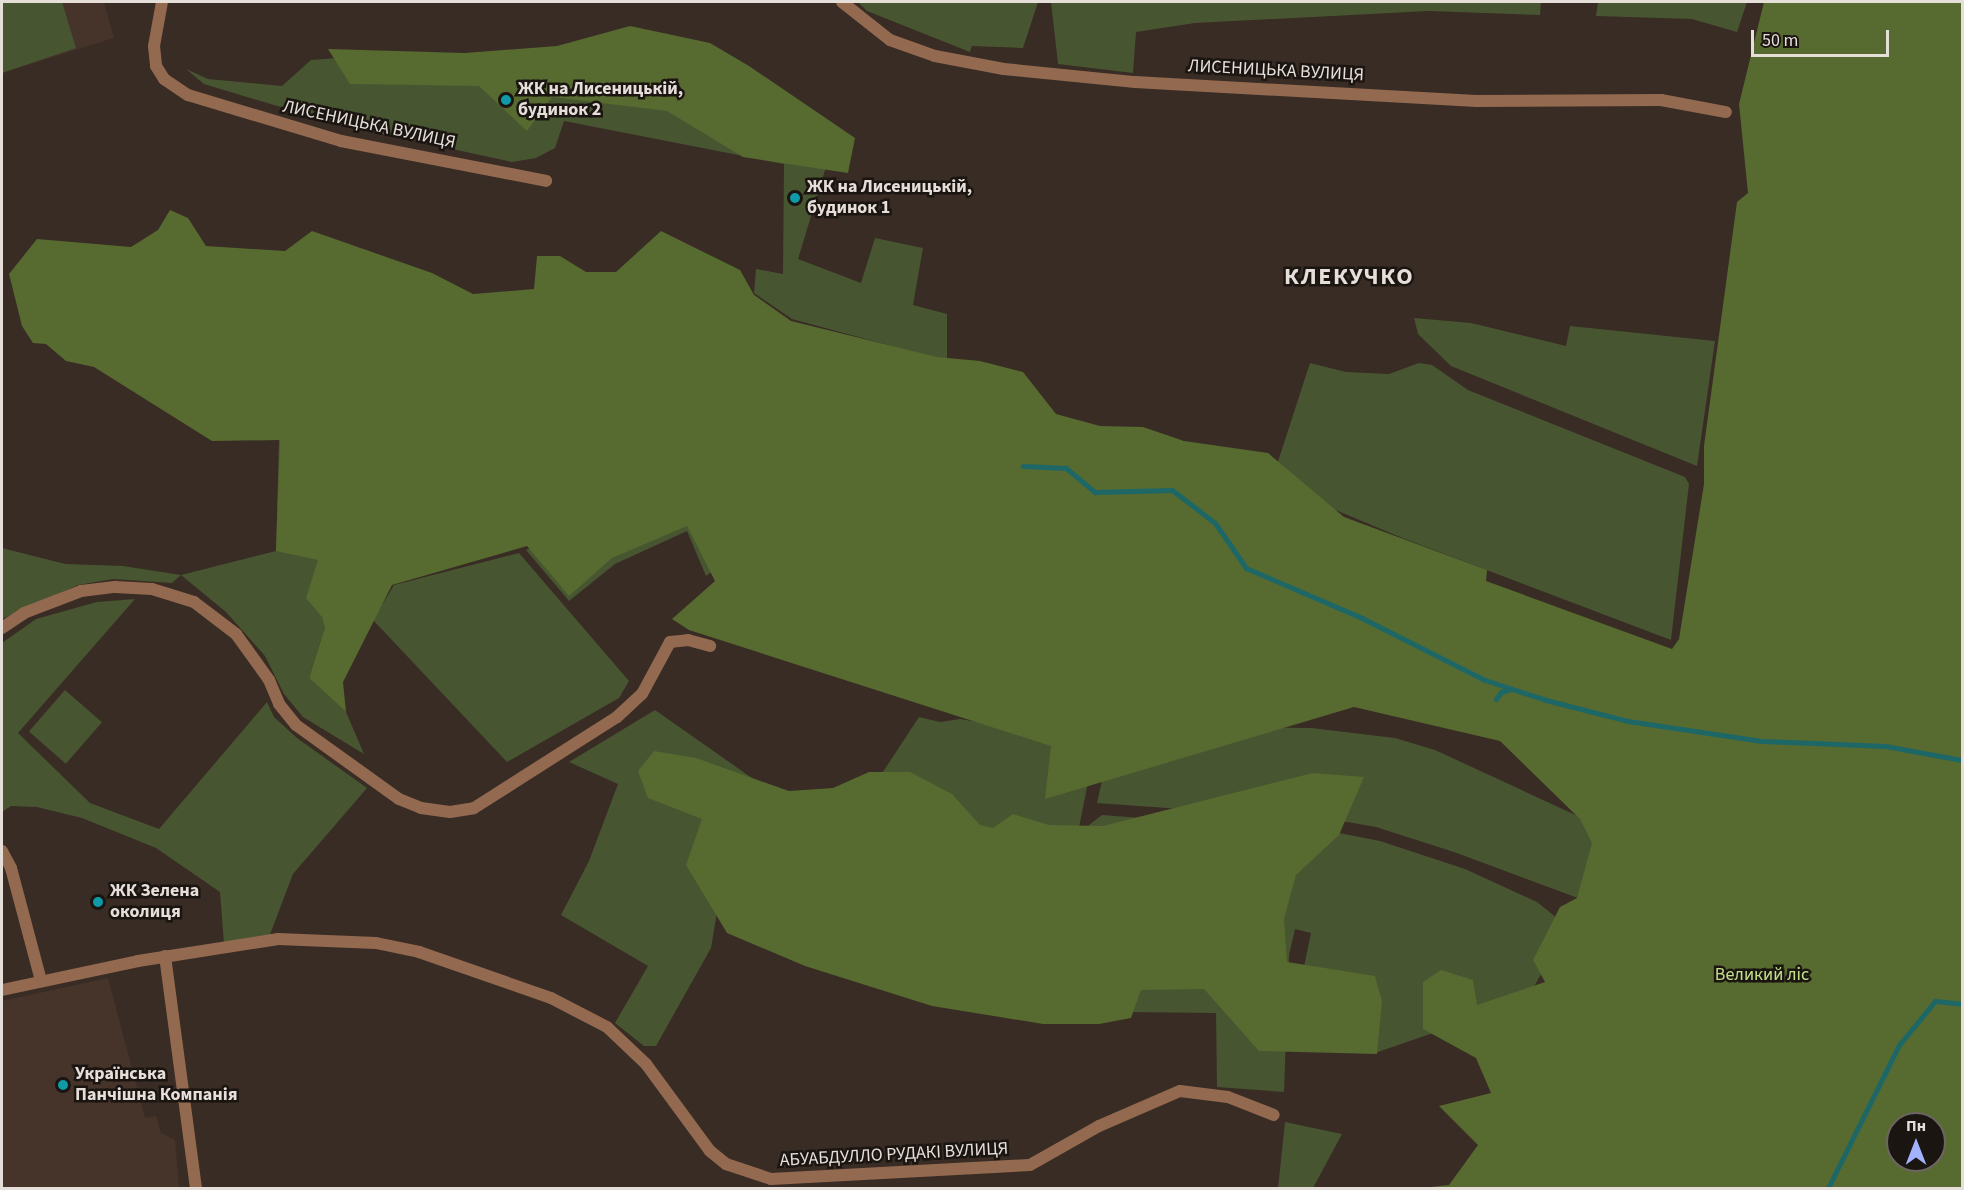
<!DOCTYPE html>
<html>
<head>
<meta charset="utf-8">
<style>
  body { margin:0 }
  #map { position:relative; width:1964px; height:1190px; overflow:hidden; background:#382c24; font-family:"Source Sans 3",sans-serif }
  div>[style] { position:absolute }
  .built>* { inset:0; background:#46342a }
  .green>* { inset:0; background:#485531; transform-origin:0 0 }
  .forest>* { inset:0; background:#576a30 }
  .stream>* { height:5px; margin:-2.5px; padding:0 2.5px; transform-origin:2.5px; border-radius:2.5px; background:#1e6767 }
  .street>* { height:12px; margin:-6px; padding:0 6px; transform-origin:6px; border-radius:6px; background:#936950 }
  .dots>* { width:16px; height:16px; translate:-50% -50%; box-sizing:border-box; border:3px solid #1b1512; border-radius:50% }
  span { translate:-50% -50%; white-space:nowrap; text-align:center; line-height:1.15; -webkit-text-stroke:5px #1b1512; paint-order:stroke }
  .street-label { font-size:18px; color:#e6ded9 }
  .poi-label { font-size:18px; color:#e6ded9; font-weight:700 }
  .left { translate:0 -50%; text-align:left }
  .park-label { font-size:18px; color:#c2e08a }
  .district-label { font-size:24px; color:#e6ded9; font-weight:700; letter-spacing:1.5px }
  .frame { position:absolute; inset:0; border:3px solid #e6ded9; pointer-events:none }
  .north { position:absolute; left:1886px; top:1112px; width:60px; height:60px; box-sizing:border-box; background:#1b1512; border:2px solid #6c6562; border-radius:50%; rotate:0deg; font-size:16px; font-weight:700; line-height:24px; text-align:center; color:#e6ded9 }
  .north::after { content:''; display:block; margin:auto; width:21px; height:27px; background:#a2b2fd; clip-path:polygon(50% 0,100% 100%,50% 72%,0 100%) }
  .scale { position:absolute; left:1751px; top:30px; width:138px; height:27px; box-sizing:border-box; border:3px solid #e6ded9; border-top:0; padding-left:8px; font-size:18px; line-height:21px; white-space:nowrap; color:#e6ded9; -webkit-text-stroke:4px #1b1512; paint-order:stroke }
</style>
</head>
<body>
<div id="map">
  <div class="built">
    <i style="clip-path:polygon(2px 2px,104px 2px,114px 38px,2px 73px)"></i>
    <i style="clip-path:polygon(108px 978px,145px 1118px,156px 1116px,161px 1133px,175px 1140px,179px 1188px,2px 1188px,2px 1001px)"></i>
  </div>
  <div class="green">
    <i style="clip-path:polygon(2px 2px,62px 2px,76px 48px,2px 73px)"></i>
    <i style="clip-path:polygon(858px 2px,1038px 2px,1023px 48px,972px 46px,970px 52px,867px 11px)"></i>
    <i style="clip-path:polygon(1051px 2px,1541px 2px,1540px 15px,1428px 11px,1195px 23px,1136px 32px,1133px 73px,1058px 64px)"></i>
    <i style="clip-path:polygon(1598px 2px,1747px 2px,1737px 32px,1692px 19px,1596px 16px)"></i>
    <i style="clip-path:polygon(420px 52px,833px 144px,798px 259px,861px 283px,875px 238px,923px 248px,913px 305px,947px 314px,947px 361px,792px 319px,754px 293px,756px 269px,783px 274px,784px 164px,564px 121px,555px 148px,536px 158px,512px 162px,337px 124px,204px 84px,186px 69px,208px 79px,282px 86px,311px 60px)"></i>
    <i style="clip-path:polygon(1414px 318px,1471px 323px,1566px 346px,1570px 326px,1715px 341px,1697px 466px,1451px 366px,1418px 334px)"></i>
    <i style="clip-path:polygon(1310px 363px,1346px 372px,1389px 374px,1419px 363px,1432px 365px,1468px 390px,1685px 477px,1689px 484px,1671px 640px,1400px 537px,1271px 483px)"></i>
    <i style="clip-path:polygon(280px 401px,780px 523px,706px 576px,687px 531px,615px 564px,569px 601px,526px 550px,617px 510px,408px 556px,325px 627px,309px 678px,346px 712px,364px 754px,303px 717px,284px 694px,265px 656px,226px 612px,181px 575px,172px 583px,113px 579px,78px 585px,2px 619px,2px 548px,65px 564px,123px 566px,181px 575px,276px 551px)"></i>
    <i style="clip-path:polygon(519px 553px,629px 681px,619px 698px,507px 762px,373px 620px,394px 585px)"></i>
    <i style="clip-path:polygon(135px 599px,18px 733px,90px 803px,159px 829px,267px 702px,274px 717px,297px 738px,367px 788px,293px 874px,269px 937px,224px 944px,220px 892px,156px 848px,82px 818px,37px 807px,11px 806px,2px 812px,2px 643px,36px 619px,97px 602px)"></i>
    <i style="left:65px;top:690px;width:49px;height:55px;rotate:41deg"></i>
    <i style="clip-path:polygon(655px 710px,752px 778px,720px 894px,711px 948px,656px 1046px,644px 1046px,615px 1023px,648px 966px,561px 915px,589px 861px,618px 784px,569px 762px)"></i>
    <i style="clip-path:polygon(919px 717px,940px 722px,960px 719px,1096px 742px,1070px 873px,854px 816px)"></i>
    <i style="clip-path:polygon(1116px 718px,1227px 727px,1311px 728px,1395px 738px,1435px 750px,1608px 830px,1586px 901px,1454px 852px,1376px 827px,1336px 820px,1097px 803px)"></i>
    <i style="clip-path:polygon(1102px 815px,1339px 833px,1380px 841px,1465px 869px,1537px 902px,1557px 918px,1561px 938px,1526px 1001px,1375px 1053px,1300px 986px,1311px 933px,1295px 929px,1289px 955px,1284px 1092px,1217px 1087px,1216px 1013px,1124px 1012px,1080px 860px,1089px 825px)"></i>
    <i style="clip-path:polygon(1285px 1122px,1342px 1134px,1313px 1188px,1278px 1188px)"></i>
  </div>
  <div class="forest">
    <i style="clip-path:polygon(evenodd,1764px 2px,1962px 2px,1962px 1188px,1421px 1188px,1449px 1185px,1478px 1145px,1439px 1106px,1491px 1093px,1476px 1058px,1423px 1029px,1423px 982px,1441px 970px,1473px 980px,1477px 1005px,1545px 982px,1533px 960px,1560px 907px,1577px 898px,1592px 843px,1580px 819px,1500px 741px,1354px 707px,1045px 799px,1051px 746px,689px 630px,672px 619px,715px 581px,687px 526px,612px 558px,569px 596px,527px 546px,392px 585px,343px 682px,346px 712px,309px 678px,325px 627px,322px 617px,306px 598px,318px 560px,276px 551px,280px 440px,212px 441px,94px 367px,66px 361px,46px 344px,33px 343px,22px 326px,9px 274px,37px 239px,131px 247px,158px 230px,170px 210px,188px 218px,206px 246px,285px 251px,312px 231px,432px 273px,473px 294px,534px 289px,537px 256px,560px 256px,586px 272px,616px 272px,661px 231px,740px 270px,754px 295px,791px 321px,937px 357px,980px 361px,1023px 372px,1056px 414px,1100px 426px,1143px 427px,1184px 441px,1268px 453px,1344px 517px,1487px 570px,1486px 581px,1672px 649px,1679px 639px,1704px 484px,1704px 446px,1737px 202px,1748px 193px,1739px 104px,1764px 2px,1898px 1124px,1934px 1124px,1934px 1160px,1898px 1160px,1898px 1124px)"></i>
    <i style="clip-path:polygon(630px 26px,710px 43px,749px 66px,855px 138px,848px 173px,743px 157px,667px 111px,552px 97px,527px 131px,479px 86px,350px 84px,328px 49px,465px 53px,557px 46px)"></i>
    <i style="clip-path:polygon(654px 751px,696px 758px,789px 791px,833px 788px,869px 772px,910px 772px,952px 794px,980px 825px,993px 828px,1013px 814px,1049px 825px,1103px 826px,1313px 773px,1364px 777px,1339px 835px,1296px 875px,1284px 919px,1287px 962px,1375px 976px,1382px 1001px,1377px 1054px,1259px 1051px,1204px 989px,1141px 990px,1131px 1018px,1099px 1024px,1043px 1024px,932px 1006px,805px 966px,727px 933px,686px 865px,702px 819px,648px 798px,638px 771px)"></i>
  </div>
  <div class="stream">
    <i style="left:1023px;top:466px;width:43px;rotate:2.7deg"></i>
    <i style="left:1066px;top:468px;width:38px;rotate:40deg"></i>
    <i style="left:1095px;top:492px;width:77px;rotate:-1.5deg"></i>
    <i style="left:1172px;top:490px;width:54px;rotate:37.5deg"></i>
    <i style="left:1215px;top:523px;width:55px;rotate:55.4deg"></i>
    <i style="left:1246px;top:568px;width:126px;rotate:23.3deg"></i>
    <i style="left:1362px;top:618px;width:138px;rotate:26.8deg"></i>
    <i style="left:1485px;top:680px;width:64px;rotate:18.2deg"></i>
    <i style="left:1546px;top:700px;width:85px;rotate:14.4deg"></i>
    <i style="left:1628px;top:721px;width:135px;rotate:8.5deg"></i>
    <i style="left:1762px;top:741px;width:123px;rotate:2.3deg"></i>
    <i style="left:1885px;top:746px;width:78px;rotate:10.3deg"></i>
    <i style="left:1496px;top:699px;width:9px;rotate:-54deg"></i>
    <i style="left:1501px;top:692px;width:10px;rotate:-17deg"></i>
    <i style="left:1828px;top:1188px;width:160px;rotate:-63.6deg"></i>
    <i style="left:1899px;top:1045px;width:57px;rotate:-50.7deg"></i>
    <i style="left:1935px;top:1001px;width:27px;rotate:6deg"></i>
  </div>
  <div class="street">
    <i style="left:162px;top:2px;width:45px;rotate:100.3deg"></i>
    <i style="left:154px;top:46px;width:20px;rotate:84deg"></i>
    <i style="left:156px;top:66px;width:15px;rotate:58deg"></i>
    <i style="left:164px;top:79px;width:29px;rotate:34deg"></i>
    <i style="left:188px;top:95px;width:160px;rotate:16.7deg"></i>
    <i style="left:341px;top:141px;width:209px;rotate:11deg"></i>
    <i style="left:842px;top:2px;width:61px;rotate:38.4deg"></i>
    <i style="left:890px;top:40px;width:48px;rotate:19.6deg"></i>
    <i style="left:935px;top:56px;width:70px;rotate:10.7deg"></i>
    <i style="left:1004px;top:69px;width:132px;rotate:5.7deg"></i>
    <i style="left:1135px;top:82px;width:342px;rotate:3.2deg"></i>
    <i style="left:1476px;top:101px;width:185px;rotate:-0.3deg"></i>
    <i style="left:1661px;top:100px;width:66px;rotate:10.5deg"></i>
    <i style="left:2px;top:628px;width:27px;rotate:-34deg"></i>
    <i style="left:24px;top:613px;width:61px;rotate:-21.1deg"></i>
    <i style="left:81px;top:591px;width:34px;rotate:-7deg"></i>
    <i style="left:115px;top:587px;width:37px;rotate:3deg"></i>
    <i style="left:152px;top:589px;width:44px;rotate:17.2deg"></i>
    <i style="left:194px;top:602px;width:53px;rotate:37.3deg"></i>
    <i style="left:236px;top:634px;width:57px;rotate:54.3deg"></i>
    <i style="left:269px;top:680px;width:26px;rotate:67deg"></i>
    <i style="left:279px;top:704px;width:27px;rotate:51deg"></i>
    <i style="left:296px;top:725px;width:127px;rotate:35.7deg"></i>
    <i style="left:399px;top:799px;width:24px;rotate:22deg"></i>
    <i style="left:421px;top:808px;width:29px;rotate:8deg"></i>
    <i style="left:450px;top:812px;width:24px;rotate:-9deg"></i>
    <i style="left:474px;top:808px;width:169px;rotate:-32.5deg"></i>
    <i style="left:617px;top:717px;width:34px;rotate:-43deg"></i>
    <i style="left:642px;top:694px;width:59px;rotate:-61.7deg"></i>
    <i style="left:670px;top:642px;width:18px;rotate:-6deg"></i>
    <i style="left:688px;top:640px;width:23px;rotate:15deg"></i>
    <i style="left:2px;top:851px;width:19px;rotate:62deg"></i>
    <i style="left:11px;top:868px;width:117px;rotate:75.1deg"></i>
    <i style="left:165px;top:956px;width:234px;rotate:82.4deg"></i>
    <i style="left:2px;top:990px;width:139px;rotate:-12deg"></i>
    <i style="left:138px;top:961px;width:142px;rotate:-8.9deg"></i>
    <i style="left:278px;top:939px;width:98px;rotate:2.3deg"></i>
    <i style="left:376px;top:943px;width:44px;rotate:11.8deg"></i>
    <i style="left:419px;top:952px;width:140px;rotate:19.2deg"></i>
    <i style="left:551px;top:998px;width:63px;rotate:27.4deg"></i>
    <i style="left:607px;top:1027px;width:54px;rotate:43.5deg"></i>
    <i style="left:646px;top:1064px;width:108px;rotate:53.7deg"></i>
    <i style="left:710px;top:1151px;width:21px;rotate:39deg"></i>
    <i style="left:726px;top:1164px;width:47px;rotate:18.4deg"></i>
    <i style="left:771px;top:1179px;width:259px;rotate:-3.1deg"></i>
    <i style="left:1030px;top:1165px;width:79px;rotate:-29.5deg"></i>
    <i style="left:1099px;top:1126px;width:88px;rotate:-23.4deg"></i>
    <i style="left:1180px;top:1091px;width:48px;rotate:7.1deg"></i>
    <i style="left:1228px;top:1097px;width:49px;rotate:21.4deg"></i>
  </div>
  <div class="dots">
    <i style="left:506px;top:100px;background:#0f9aa8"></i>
    <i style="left:795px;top:198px;background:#0f9aa8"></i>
    <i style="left:98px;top:902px;background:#0f9aa8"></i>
    <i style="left:63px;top:1085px;background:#0f9aa8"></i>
  </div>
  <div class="street-label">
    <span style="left:1276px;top:71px;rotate:3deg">ЛИСЕНИЦЬКА ВУЛИЦЯ</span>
    <span style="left:369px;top:125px;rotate:12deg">ЛИСЕНИЦЬКА ВУЛИЦЯ</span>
    <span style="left:894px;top:1155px;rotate:-3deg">АБУАБДУЛЛО РУДАКІ ВУЛИЦЯ</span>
  </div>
  <div class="poi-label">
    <span class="left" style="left:518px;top:100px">ЖК на Лисеницькій,<br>будинок 2</span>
    <span class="left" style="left:807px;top:198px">ЖК на Лисеницькій,<br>будинок 1</span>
    <span class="left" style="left:110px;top:902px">ЖК Зелена<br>околиця</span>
    <span class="left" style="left:75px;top:1085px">Українська<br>Панчішна Компанія</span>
  </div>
  <div class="park-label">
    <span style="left:1762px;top:975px">Великий ліс</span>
  </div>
  <div class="district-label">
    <span style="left:1349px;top:277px">КЛЕКУЧКО</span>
  </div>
  <div class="frame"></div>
  <div class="north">Пн</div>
  <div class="scale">50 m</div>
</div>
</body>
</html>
